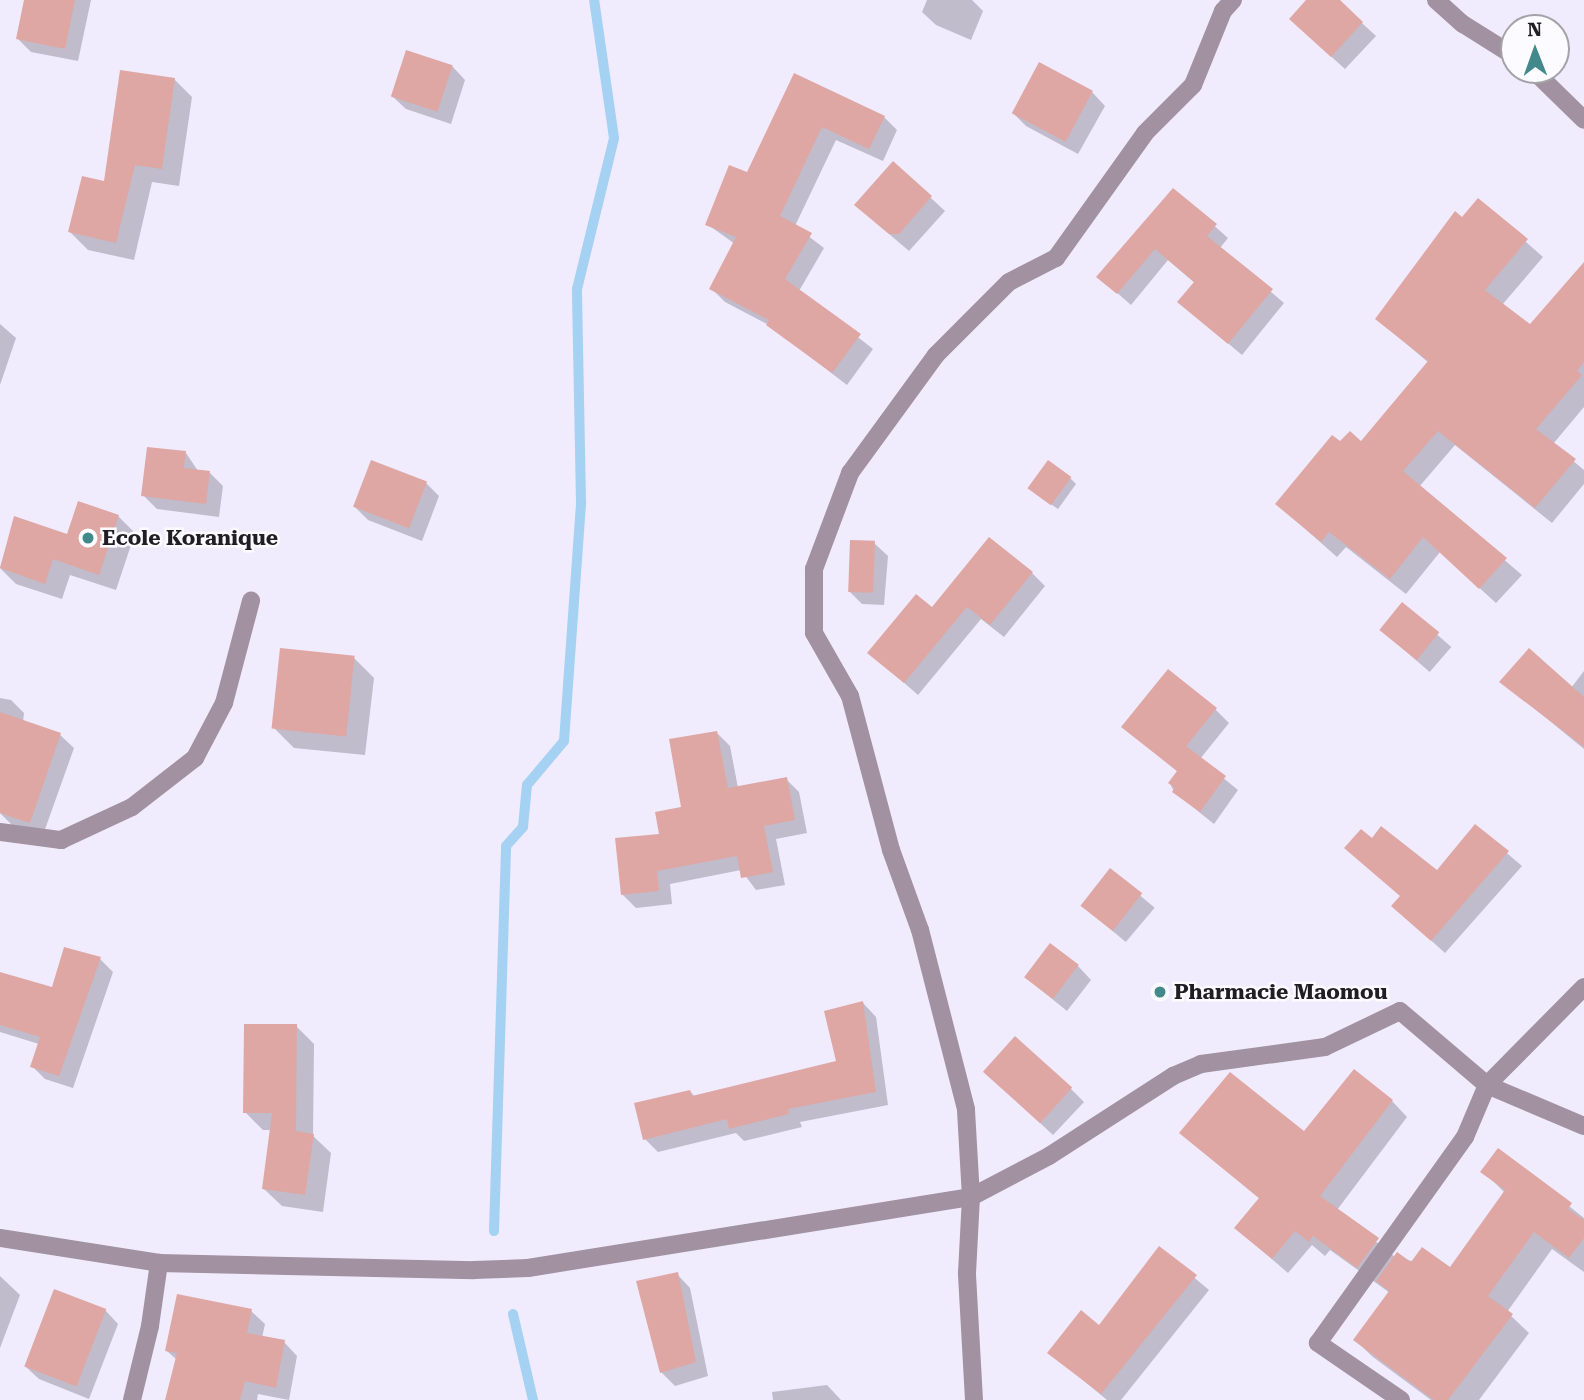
<!DOCTYPE html>
<html>
<head>
<meta charset="utf-8">
<style>
  body { margin:0 }
  #map { position:relative; width:1584px; height:1400px; overflow:hidden; background:#f1ebfe; font-family:"Roboto Serif",serif }
  div>[style] { position:absolute }
  .shadow>* { inset:0; background:#0003; transform-origin:0 0 }
  .stream>* { height:10px; margin:-5px; padding:0 5px; transform-origin:5px; border-radius:5px; background:#a5d1f3 }
  .building>* { inset:0; background:#dea7a4; transform-origin:0 0 }
  .service>* { height:18px; margin:-9px; padding:0 9px; transform-origin:9px; border-radius:9px; background:#a191a1 }
  .minor>* { height:18px; margin:-9px; padding:0 9px; transform-origin:9px; border-radius:9px; background:#a191a1 }
  .dots>* { width:19px; height:19px; translate:-50% -50%; box-sizing:border-box; border:4px solid #fcfbff; border-radius:50% }
  span { translate:-50% -50%; white-space:nowrap; text-align:center; line-height:1.15; -webkit-text-stroke:5px #fcfbff; paint-order:stroke }
  .poi-label { font-size:21px; color:#201e24; font-weight:700 }
  .left { translate:0 -50%; text-align:left }
  .north { position:absolute; left:1500px; top:14px; width:70px; height:70px; box-sizing:border-box; background:#fcfbff; border:2px solid #a4a3a7; border-radius:50%; rotate:359deg; font-size:19px; font-weight:700; line-height:28px; text-align:center; color:#201e24 }
  .north::after { content:''; display:block; margin:auto; width:24px; height:32px; background:#41898b; clip-path:polygon(50% 0,100% 100%,50% 72%,0 100%) }
</style>
</head>
<body>
<div id="map">
  <div class="shadow">
    <i style="clip-path:polygon(25px 0,91px 0,78px 61px,31px 52px,18px 39px)"></i>
    <i style="clip-path:polygon(927px 0,972px 0,983px 11px,971px 40px,936px 25px,922px 12px)"></i>
    <i style="clip-path:polygon(1308px 0,1337px 0,1376px 36px,1345px 69px,1304px 32px)"></i>
    <i style="clip-path:polygon(452px 66px,465px 80px,451px 124px,406px 109px,392px 96px)"></i>
    <i style="clip-path:polygon(795px 76px,884px 117px,897px 130px,883px 161px,836px 140px,795px 226px,824px 248px,799px 291px,873px 349px,847px 385px,767px 324px,725px 302px,711px 288px,735px 244px,707px 224px,748px 174px)"></i>
    <i style="clip-path:polygon(174px 79px,192px 97px,179px 186px,152px 182px,134px 260px,88px 250px,70px 232px)"></i>
    <i style="clip-path:polygon(1092px 92px,1105px 106px,1078px 154px,1026px 126px,1013px 113px)"></i>
    <i style="clip-path:polygon(893px 163px,945px 211px,909px 251px,875px 222px)"></i>
    <i style="clip-path:polygon(1174px 190px,1228px 238px,1220px 248px,1284px 303px,1242px 355px,1179px 302px,1195px 283px,1168px 260px,1131px 305px,1099px 277px)"></i>
    <i style="clip-path:polygon(1478px 200px,1543px 257px,1502px 305px,1530px 327px,1584px 265px,1584px 407px,1553px 444px,1584px 470px,1584px 484px,1552px 523px,1455px 445px,1419px 487px,1522px 575px,1496px 603px,1440px 552px,1406px 594px,1346px 547px,1337px 557px,1277px 504px,1340px 444px,1361px 444px,1429px 363px,1377px 319px)"></i>
    <i style="clip-path:polygon(0 324px,16px 338px,0 385px)"></i>
    <i style="clip-path:polygon(186px 453px,198px 471px,210px 473px,223px 486px,219px 517px,157px 509px,143px 495px)"></i>
    <i style="clip-path:polygon(1070px 478px,1076px 484px,1058px 509px,1036px 494px)"></i>
    <i style="clip-path:polygon(426px 483px,439px 496px,422px 541px,368px 520px,355px 507px)"></i>
    <i style="clip-path:polygon(118px 516px,135px 533px,116px 590px,70px 575px,62px 599px,16px 584px,0 568px,15px 518px,68px 536px)"></i>
    <i style="clip-path:polygon(874px 543px,888px 556px,884px 605px,862px 604px,849px 591px)"></i>
    <i style="clip-path:polygon(1032px 573px,1045px 586px,1004px 637px,981px 619px,918px 695px,870px 653px)"></i>
    <i style="left:1403px;top:605px;width:64px;height:33px;rotate:41deg"></i>
    <i style="clip-path:polygon(354px 658px,374px 678px,365px 755px,294px 748px,273px 727px)"></i>
    <i style="clip-path:polygon(1584px 671px,1584px 749px,1501px 681px,1571px 688px)"></i>
    <i style="clip-path:polygon(0 698px,11px 700px,24px 713px,23px 722px,60px 735px,74px 748px,43px 835px,12px 825px,0 813px)"></i>
    <i style="clip-path:polygon(1215px 709px,1229px 723px,1200px 759px,1238px 790px,1214px 824px,1174px 792px,1170px 783px,1178px 772px,1124px 727px)"></i>
    <i style="clip-path:polygon(716px 732px,730px 746px,738px 788px,786px 779px,799px 792px,807px 833px,776px 839px,785px 885px,756px 890px,741px 870px,670px 884px,672px 904px,636px 908px,622px 894px,683px 808px)"></i>
    <i style="clip-path:polygon(1475px 826px,1522px 866px,1445px 953px,1393px 906px,1402px 897px,1372px 840px,1437px 873px)"></i>
    <i style="left:1111px;top:871px;width:57px;height:45px;rotate:40deg"></i>
    <i style="clip-path:polygon(100px 959px,113px 972px,73px 1088px,45px 1079px,32px 1066px,39px 1044px,0 1032px,0 975px,53px 990px)"></i>
    <i style="clip-path:polygon(1078px 966px,1091px 980px,1067px 1011px,1025px 977px)"></i>
    <i style="clip-path:polygon(863px 1003px,876px 1017px,888px 1105px,800px 1122px,802px 1127px,744px 1141px,736px 1133px,658px 1152px,645px 1139px,690px 1091px,695px 1097px,838px 1062px)"></i>
    <i style="clip-path:polygon(296px 1026px,314px 1044px,313px 1136px,331px 1153px,323px 1212px,282px 1206px,264px 1189px,272px 1130px,263px 1130px,245px 1112px)"></i>
    <i style="clip-path:polygon(998px 1084px,1071px 1089px,1084px 1102px,1053px 1135px)"></i>
    <i style="clip-path:polygon(1392px 1101px,1407px 1117px,1337px 1210px,1395px 1257px,1450px 1270px,1505px 1193px,1483px 1171px,1498px 1150px,1584px 1218px,1584px 1272px,1552px 1249px,1507px 1312px,1529px 1333px,1479px 1400px,1431px 1400px,1373px 1357px,1355px 1340px,1390px 1293px,1330px 1250px,1325px 1256px,1312px 1245px,1288px 1273px,1236px 1228px,1260px 1199px,1181px 1133px,1304px 1133px)"></i>
    <i style="clip-path:polygon(1160px 1249px,1209px 1290px,1121px 1400px,1107px 1400px,1050px 1353px,1099px 1327px)"></i>
    <i style="clip-path:polygon(677px 1274px,690px 1288px,708px 1376px,675px 1386px,661px 1372px,638px 1282px)"></i>
    <i style="clip-path:polygon(0 1276px,20px 1295px,0 1348px)"></i>
    <i style="clip-path:polygon(105px 1310px,118px 1324px,89px 1399px,39px 1379px,25px 1366px)"></i>
    <i style="clip-path:polygon(251px 1311px,265px 1324px,262px 1338px,284px 1342px,297px 1356px,289px 1400px,258px 1394px,257px 1400px,168px 1400px,177px 1360px,167px 1351px)"></i>
    <i style="clip-path:polygon(827px 1385px,841px 1400px,773px 1400px,772px 1392px)"></i>
  </div>
  <div class="stream">
    <i style="left:494px;top:1231px;width:385px;rotate:-88.2deg"></i>
    <i style="left:506px;top:846px;width:25px;rotate:-48deg"></i>
    <i style="left:523px;top:827px;width:42px;rotate:-84.6deg"></i>
    <i style="left:527px;top:785px;width:57px;rotate:-49.9deg"></i>
    <i style="left:564px;top:741px;width:240px;rotate:-85.9deg"></i>
    <i style="left:581px;top:502px;width:213px;rotate:-91.1deg"></i>
    <i style="left:577px;top:289px;width:155px;rotate:-76.2deg"></i>
    <i style="left:614px;top:138px;width:139px;rotate:-98.2deg"></i>
    <i style="left:513px;top:1314px;width:88px;rotate:76.9deg"></i>
  </div>
  <div class="building">
    <i style="clip-path:polygon(24px 0,75px 0,65px 49px,16px 39px)"></i>
    <i style="clip-path:polygon(1306px 0,1340px 0,1363px 22px,1331px 57px,1289px 19px)"></i>
    <i style="left:406px;top:50px;width:49px;height:49px;rotate:18deg"></i>
    <i style="left:1039px;top:62px;width:61px;height:58px;rotate:28deg"></i>
    <i style="clip-path:polygon(120px 70px,175px 78px,162px 169px,135px 165px,116px 243px,68px 232px,82px 176px,104px 181px)"></i>
    <i style="clip-path:polygon(794px 73px,885px 116px,869px 149px,822px 127px,780px 216px,812px 233px,785px 279px,861px 334px,832px 373px,766px 325px,769px 320px,709px 289px,736px 237px,705px 225px,729px 165px,747px 172px)"></i>
    <i style="clip-path:polygon(893px 161px,932px 196px,899px 234px,889px 234px,854px 205px)"></i>
    <i style="clip-path:polygon(1173px 188px,1217px 224px,1207px 236px,1273px 289px,1228px 344px,1177px 302px,1194px 282px,1155px 249px,1117px 294px,1096px 277px)"></i>
    <i style="clip-path:polygon(1478px 198px,1528px 239px,1485px 290px,1530px 324px,1584px 262px,1584px 362px,1577px 371px,1582px 375px,1536px 429px,1576px 459px,1535px 508px,1438px 431px,1403px 471px,1507px 558px,1479px 589px,1423px 537px,1390px 579px,1329px 532px,1321px 542px,1275px 504px,1332px 435px,1340px 441px,1350px 431px,1361px 441px,1428px 361px,1375px 319px,1455px 211px,1462px 217px)"></i>
    <i style="clip-path:polygon(147px 447px,186px 451px,184px 468px,210px 471px,206px 504px,141px 496px)"></i>
    <i style="left:371px;top:460px;width:60px;height:50px;rotate:21deg"></i>
    <i style="left:1048px;top:460px;width:29px;height:35px;rotate:36deg"></i>
    <i style="clip-path:polygon(78px 501px,119px 515px,99px 575px,53px 559px,45px 584px,0 568px,14px 516px,67px 534px)"></i>
    <i style="clip-path:polygon(989px 537px,1033px 572px,990px 625px,967px 607px,904px 683px,867px 653px,916px 594px,932px 607px)"></i>
    <i style="left:850px;top:540px;width:25px;height:52px;rotate:2deg"></i>
    <i style="left:1402px;top:602px;width:48px;height:36px;rotate:39deg"></i>
    <i style="left:280px;top:648px;width:75px;height:81px;rotate:6deg"></i>
    <i style="clip-path:polygon(1529px 648px,1584px 697px,1584px 747px,1499px 682px)"></i>
    <i style="clip-path:polygon(1168px 669px,1217px 708px,1186px 746px,1226px 776px,1200px 812px,1172px 792px,1175px 788px,1168px 783px,1177px 771px,1121px 727px)"></i>
    <i style="clip-path:polygon(0 712px,61px 733px,30px 823px,0 813px)"></i>
    <i style="clip-path:polygon(717px 731px,728px 788px,787px 777px,795px 820px,764px 826px,773px 872px,741px 878px,737px 856px,657px 871px,659px 891px,621px 895px,615px 838px,659px 834px,655px 812px,681px 807px,669px 739px)"></i>
    <i style="clip-path:polygon(1475px 824px,1509px 851px,1431px 941px,1391px 906px,1400px 896px,1344px 848px,1361px 829px,1372px 838px,1381px 826px,1437px 870px)"></i>
    <i style="left:1110px;top:868px;width:41px;height:48px;rotate:38deg"></i>
    <i style="left:1050px;top:943px;width:36px;height:43px;rotate:37deg"></i>
    <i style="clip-path:polygon(64px 947px,101px 957px,59px 1076px,30px 1067px,40px 1037px,0 1025px,0 972px,52px 987px)"></i>
    <i style="clip-path:polygon(863px 1001px,876px 1092px,788px 1109px,789px 1114px,729px 1129px,727px 1119px,643px 1140px,634px 1103px,690px 1090px,692px 1096px,836px 1061px,824px 1011px)"></i>
    <i style="clip-path:polygon(244px 1024px,297px 1024px,296px 1131px,314px 1134px,305px 1195px,262px 1189px,272px 1113px,243px 1113px)"></i>
    <i style="left:1015px;top:1036px;width:77px;height:48px;rotate:42deg"></i>
    <i style="clip-path:polygon(1354px 1069px,1393px 1100px,1320px 1196px,1379px 1238px,1357px 1268px,1313px 1236px,1309px 1242px,1295px 1231px,1272px 1259px,1234px 1228px,1259px 1198px,1179px 1133px,1230px 1072px,1304px 1131px)"></i>
    <i style="clip-path:polygon(1498px 1148px,1572px 1203px,1568px 1209px,1584px 1220px,1584px 1238px,1569px 1258px,1534px 1232px,1488px 1296px,1513px 1314px,1448px 1400px,1434px 1400px,1353px 1340px,1389px 1291px,1376px 1281px,1397px 1252px,1411px 1262px,1422px 1247px,1450px 1267px,1505px 1190px,1480px 1172px)"></i>
    <i style="clip-path:polygon(1159px 1246px,1197px 1275px,1101px 1394px,1047px 1353px,1081px 1310px,1099px 1325px)"></i>
    <i style="clip-path:polygon(678px 1272px,696px 1362px,660px 1373px,636px 1281px)"></i>
    <i style="left:54px;top:1289px;width:56px;height:83px;rotate:21deg"></i>
    <i style="clip-path:polygon(177px 1294px,252px 1309px,247px 1333px,285px 1340px,276px 1388px,245px 1381px,240px 1400px,165px 1400px,177px 1353px,165px 1351px)"></i>
  </div>
  <div class="service">
    <i style="left:1401px;top:1400px;width:101px;rotate:-145.5deg"></i>
    <i style="left:1318px;top:1343px;width:253px;rotate:-54.5deg"></i>
    <i style="left:1465px;top:1137px;width:56px;rotate:-67.1deg"></i>
    <i style="left:1487px;top:1085px;width:138px;rotate:-45.3deg"></i>
  </div>
  <div class="minor">
    <i style="left:1436px;top:0;width:36px;rotate:42deg"></i>
    <i style="left:1463px;top:24px;width:60px;rotate:32.1deg"></i>
    <i style="left:1533px;top:70px;width:71px;rotate:44.4deg"></i>
    <i style="left:0;top:832px;width:62px;rotate:7.5deg"></i>
    <i style="left:61px;top:840px;width:78px;rotate:-24.9deg"></i>
    <i style="left:132px;top:807px;width:80px;rotate:-37.9deg"></i>
    <i style="left:195px;top:758px;width:62px;rotate:-62.2deg"></i>
    <i style="left:224px;top:703px;width:106px;rotate:-75.2deg"></i>
    <i style="left:0;top:1238px;width:161px;rotate:8.9deg"></i>
    <i style="left:159px;top:1263px;width:315px;rotate:1.3deg"></i>
    <i style="left:474px;top:1270px;width:54px;rotate:-2.1deg"></i>
    <i style="left:528px;top:1268px;width:449px;rotate:-9.1deg"></i>
    <i style="left:971px;top:1197px;width:88px;rotate:-27.7deg"></i>
    <i style="left:1049px;top:1156px;width:148px;rotate:-32.8deg"></i>
    <i style="left:1173px;top:1076px;width:30px;rotate:-23deg"></i>
    <i style="left:1201px;top:1064px;width:125px;rotate:-7.8deg"></i>
    <i style="left:1325px;top:1047px;width:83px;rotate:-25.6deg"></i>
    <i style="left:1400px;top:1011px;width:114px;rotate:40.4deg"></i>
    <i style="left:1487px;top:1085px;width:105px;rotate:22.9deg"></i>
    <i style="left:132px;top:1400px;width:76px;rotate:-76.3deg"></i>
    <i style="left:150px;top:1326px;width:64px;rotate:-81.9deg"></i>
    <i style="left:974px;top:1400px;width:127px;rotate:-93.2deg"></i>
    <i style="left:967px;top:1273px;width:76px;rotate:-87deg"></i>
    <i style="left:971px;top:1197px;width:88px;rotate:-93.3deg"></i>
    <i style="left:966px;top:1109px;width:185px;rotate:-104.4deg"></i>
    <i style="left:920px;top:930px;width:85px;rotate:-109.9deg"></i>
    <i style="left:891px;top:850px;width:159px;rotate:-104.9deg"></i>
    <i style="left:850px;top:696px;width:73px;rotate:-119.7deg"></i>
    <i style="left:814px;top:633px;width:64px;rotate:-90deg"></i>
    <i style="left:814px;top:569px;width:103px;rotate:-69.4deg"></i>
    <i style="left:850px;top:473px;width:146px;rotate:-53.9deg"></i>
    <i style="left:936px;top:355px;width:103px;rotate:-45deg"></i>
    <i style="left:1009px;top:282px;width:53px;rotate:-27.1deg"></i>
    <i style="left:1056px;top:258px;width:153px;rotate:-54.5deg"></i>
    <i style="left:1145px;top:133px;width:68px;rotate:-45deg"></i>
    <i style="left:1193px;top:85px;width:80px;rotate:-67.9deg"></i>
    <i style="left:1223px;top:11px;width:15px;rotate:-48deg"></i>
  </div>
  <div class="dots">
    <i style="left:88px;top:538px;background:#41898b"></i>
    <i style="left:1160px;top:992px;background:#41898b"></i>
  </div>
  <div class="poi-label">
    <span class="left" style="left:102px;top:538px">Ecole Koranique</span>
    <span class="left" style="left:1174px;top:992px">Pharmacie Maomou</span>
  </div>
  <div class="north">N</div>
</div>
</body>
</html>
